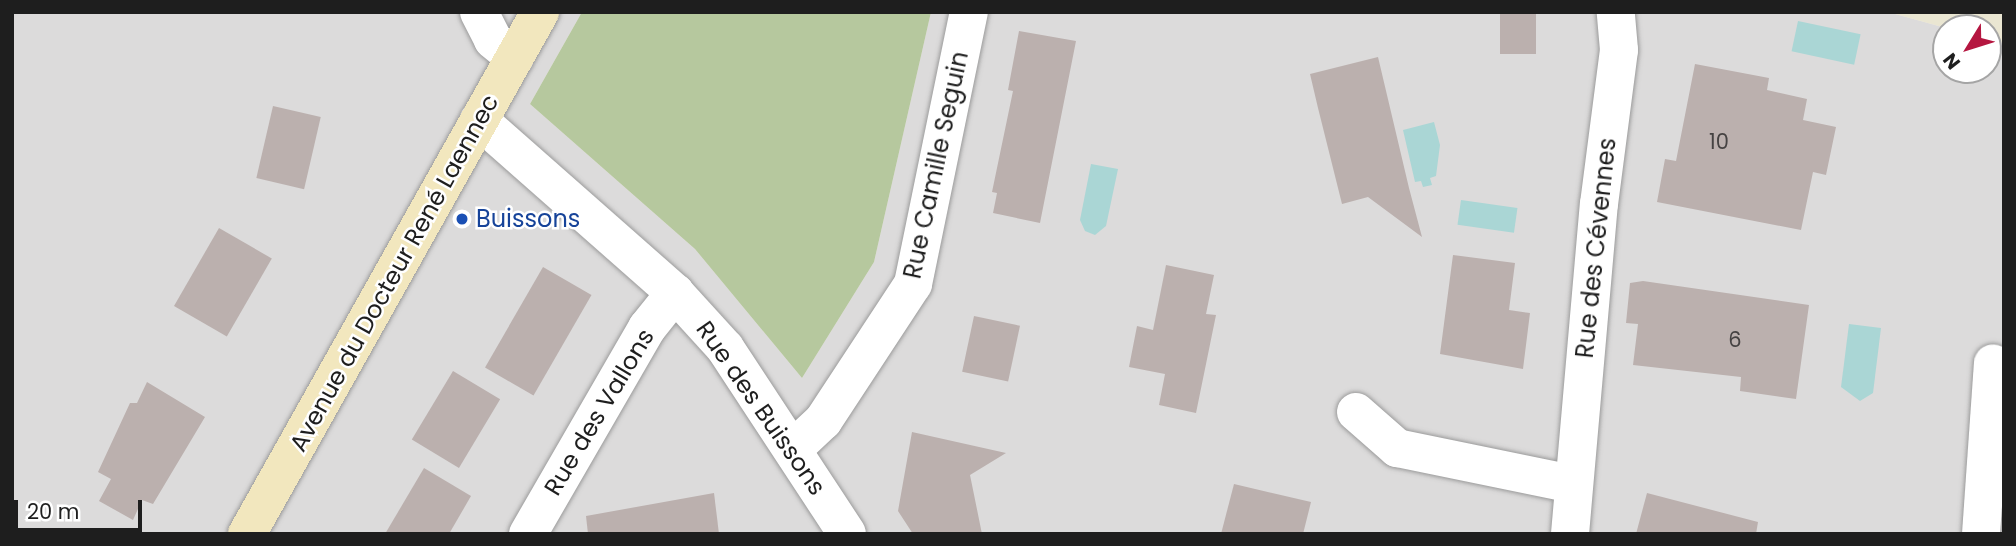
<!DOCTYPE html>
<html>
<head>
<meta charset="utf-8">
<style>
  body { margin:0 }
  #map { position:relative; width:2016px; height:546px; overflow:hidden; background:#eee8e5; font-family:Poppins,sans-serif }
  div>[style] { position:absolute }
  .residential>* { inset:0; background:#dcdbdb }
  .farmland>* { inset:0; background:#eae6d2 }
  .forest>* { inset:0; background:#b6c89e }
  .water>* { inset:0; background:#aad6d5; transform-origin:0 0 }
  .building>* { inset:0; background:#bbb0ae; transform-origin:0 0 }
  .roads { filter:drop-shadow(0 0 2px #9b9b9b) drop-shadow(0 0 2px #9b9b9b) }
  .street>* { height:38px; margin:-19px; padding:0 19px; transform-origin:19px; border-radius:19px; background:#fff }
  .secondary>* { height:38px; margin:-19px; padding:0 19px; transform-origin:19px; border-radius:19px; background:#f2e7be }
  .dots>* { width:19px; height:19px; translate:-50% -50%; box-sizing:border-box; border:4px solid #fff; border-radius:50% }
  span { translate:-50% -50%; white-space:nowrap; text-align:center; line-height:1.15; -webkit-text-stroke:5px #fff; paint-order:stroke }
  .number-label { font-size:21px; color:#454242 }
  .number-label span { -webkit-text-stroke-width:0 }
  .street-label { font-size:24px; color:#1e1e1e }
  .transit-label { font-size:24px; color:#164399 }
  .left { translate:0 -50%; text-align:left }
  .frame { position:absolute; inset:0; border:14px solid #1e1e1e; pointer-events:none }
  .north { position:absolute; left:1932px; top:14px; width:70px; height:70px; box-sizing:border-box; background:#fff; border:2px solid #a5a5a5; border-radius:50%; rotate:232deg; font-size:19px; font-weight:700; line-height:28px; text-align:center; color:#1e1e1e }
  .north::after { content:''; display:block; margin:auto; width:24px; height:32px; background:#b51640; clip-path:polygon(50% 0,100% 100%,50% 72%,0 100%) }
  .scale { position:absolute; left:14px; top:500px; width:128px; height:32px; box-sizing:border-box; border:4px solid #1e1e1e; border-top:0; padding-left:9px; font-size:21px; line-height:24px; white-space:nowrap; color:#1e1e1e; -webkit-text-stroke:5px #fff; paint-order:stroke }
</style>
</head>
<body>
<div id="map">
  <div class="residential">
    <i style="clip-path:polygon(12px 12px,582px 12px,530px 104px,695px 249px,802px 378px,874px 262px,931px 12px,1888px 12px,1946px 28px,1946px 70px,1988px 70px,1988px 39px,2004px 43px,2004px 534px,12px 534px)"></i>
  </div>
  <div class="farmland">
    <i style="clip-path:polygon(1888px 12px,2004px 12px,2004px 43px,1988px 39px,1988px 28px,1946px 28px)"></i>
  </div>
  <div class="forest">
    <i style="clip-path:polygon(582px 12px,931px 12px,874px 262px,802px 378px,695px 249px,530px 104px)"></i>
  </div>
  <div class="water">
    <i style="left:1798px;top:21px;width:64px;height:31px;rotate:12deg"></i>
    <i style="clip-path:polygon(1434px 122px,1440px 145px,1436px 176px,1430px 178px,1432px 185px,1423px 187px,1421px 181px,1415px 182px,1403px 130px)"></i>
    <i style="clip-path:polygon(1091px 164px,1118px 169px,1106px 226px,1095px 235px,1085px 231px,1080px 220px)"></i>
    <i style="left:1461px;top:200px;width:57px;height:25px;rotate:8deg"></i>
    <i style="clip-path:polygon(1849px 324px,1881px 328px,1873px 393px,1860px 401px,1841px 387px)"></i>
  </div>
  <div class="building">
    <i style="left:1500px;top:12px;width:36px;height:42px"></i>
    <i style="clip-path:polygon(1019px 31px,1076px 41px,1040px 223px,993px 213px,997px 193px,992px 192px,1013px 91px,1008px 90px)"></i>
    <i style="clip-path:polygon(1378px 57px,1409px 188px,1422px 237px,1368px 197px,1342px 204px,1318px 108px,1310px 74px)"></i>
    <i style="clip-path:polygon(1695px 64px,1769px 78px,1767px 90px,1807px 99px,1803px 120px,1836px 127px,1826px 175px,1813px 172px,1801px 230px,1657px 202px,1665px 159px,1676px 161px)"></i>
    <i style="left:273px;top:106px;width:49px;height:74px;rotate:13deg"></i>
    <i style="left:219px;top:228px;width:61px;height:90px;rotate:30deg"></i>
    <i style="clip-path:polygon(1453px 255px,1515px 263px,1509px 310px,1530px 313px,1523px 369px,1440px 354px)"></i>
    <i style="clip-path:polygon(1166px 265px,1214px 275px,1206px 314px,1216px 315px,1196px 413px,1159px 405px,1165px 374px,1129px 367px,1137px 326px,1153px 330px)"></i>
    <i style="left:543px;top:267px;width:56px;height:116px;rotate:30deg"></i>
    <i style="clip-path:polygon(1643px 281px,1809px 305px,1796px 399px,1740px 391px,1741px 377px,1633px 365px,1638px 324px,1626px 323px,1630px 283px)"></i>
    <i style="left:974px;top:316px;width:47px;height:57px;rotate:12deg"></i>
    <i style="left:453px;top:371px;width:55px;height:80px;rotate:31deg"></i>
    <i style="clip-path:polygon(147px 382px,205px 417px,153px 504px,142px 500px,133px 520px,99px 501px,111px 479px,98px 472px,130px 403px,137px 403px)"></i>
    <i style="clip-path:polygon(912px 432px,1006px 453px,970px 475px,982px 534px,913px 534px,898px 511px)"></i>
    <i style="clip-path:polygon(424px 468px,471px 496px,449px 534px,385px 534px)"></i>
    <i style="clip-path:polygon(1234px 484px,1311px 502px,1303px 534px,1221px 534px)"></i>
    <i style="clip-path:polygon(714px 493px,719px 534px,588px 534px,586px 516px)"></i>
    <i style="clip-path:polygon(1647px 493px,1758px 522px,1756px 534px,1636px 534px)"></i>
  </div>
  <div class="roads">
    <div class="street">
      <i style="left:479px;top:12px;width:31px;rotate:63deg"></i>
      <i style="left:493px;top:40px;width:28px;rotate:39deg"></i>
      <i style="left:479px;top:120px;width:261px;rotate:41.4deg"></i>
      <i style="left:675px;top:293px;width:74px;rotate:47.7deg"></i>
      <i style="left:725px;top:348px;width:222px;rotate:56.7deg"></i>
      <i style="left:1356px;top:412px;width:55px;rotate:41.3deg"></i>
      <i style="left:1397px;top:448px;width:179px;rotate:11.6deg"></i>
      <i style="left:794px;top:448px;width:40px;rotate:-43deg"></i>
      <i style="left:823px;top:421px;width:164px;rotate:-56.7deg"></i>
      <i style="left:913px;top:284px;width:278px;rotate:-78.4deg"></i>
      <i style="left:528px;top:534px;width:238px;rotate:-60deg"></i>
      <i style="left:647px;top:328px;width:45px;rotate:-51.3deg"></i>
      <i style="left:1570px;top:534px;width:331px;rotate:-85deg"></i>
      <i style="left:1599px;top:204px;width:155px;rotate:-82.6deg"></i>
      <i style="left:1619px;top:50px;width:38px;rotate:-95deg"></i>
      <i style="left:1981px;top:534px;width:171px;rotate:-86deg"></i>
    </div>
    <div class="secondary">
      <i style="left:247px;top:534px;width:599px;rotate:-60.69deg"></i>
    </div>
  </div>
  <div class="dots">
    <i style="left:462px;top:219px;background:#1a4fb4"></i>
  </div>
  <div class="number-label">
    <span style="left:1719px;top:142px">10</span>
    <span style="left:1735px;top:340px">6</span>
  </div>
  <div class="street-label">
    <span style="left:936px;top:165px;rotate:-78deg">Rue Camille Seguin</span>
    <span style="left:1596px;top:248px;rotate:-84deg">Rue des Cévennes</span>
    <span style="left:394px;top:273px;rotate:-61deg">Avenue du Docteur René Laennec</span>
    <span style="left:761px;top:408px;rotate:55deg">Rue des Buissons</span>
    <span style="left:599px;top:412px;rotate:-59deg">Rue des Vallons</span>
  </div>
  <div class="transit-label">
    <span class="left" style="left:476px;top:219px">Buissons</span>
  </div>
  <div class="frame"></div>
  <div class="north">N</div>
  <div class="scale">20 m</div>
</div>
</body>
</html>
